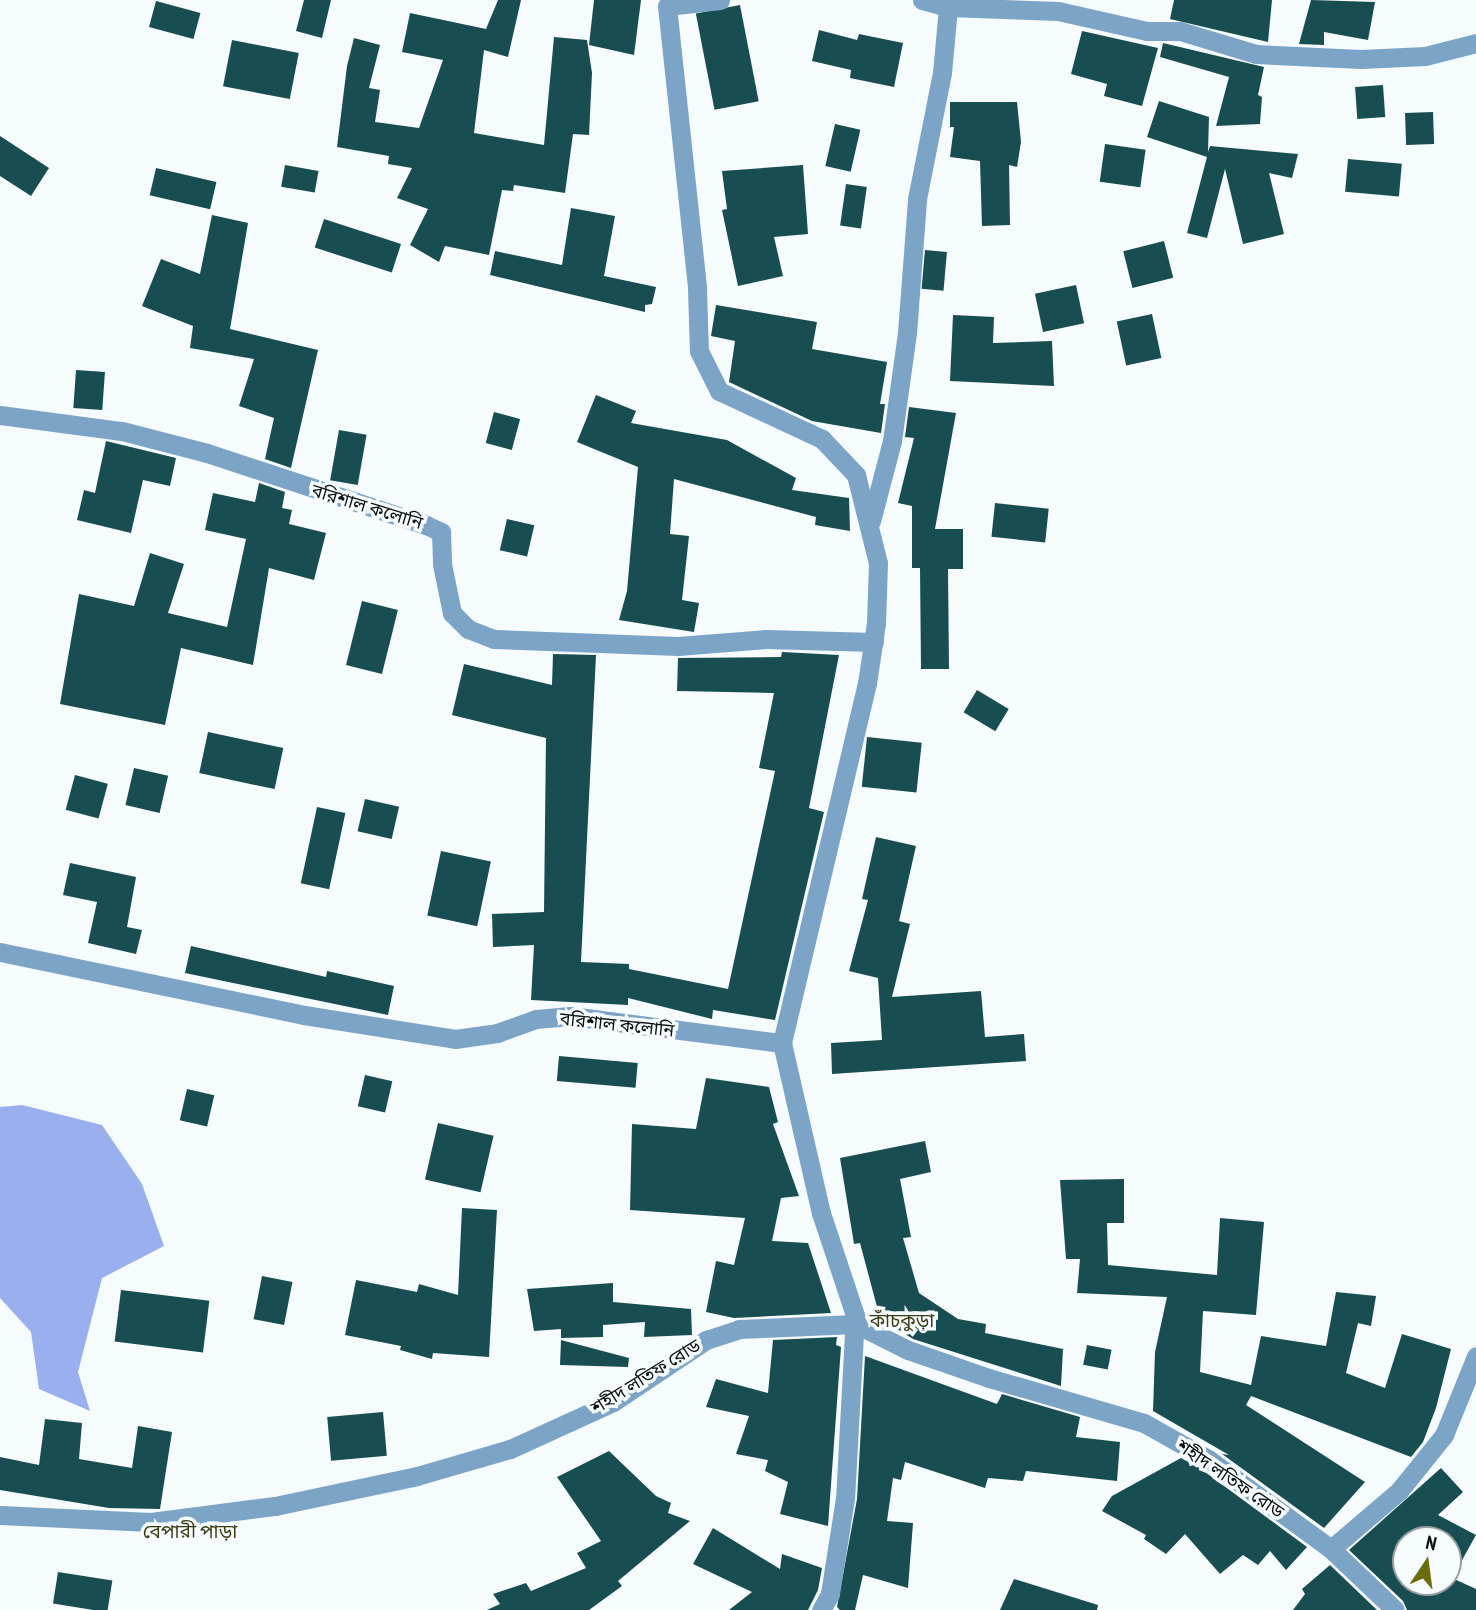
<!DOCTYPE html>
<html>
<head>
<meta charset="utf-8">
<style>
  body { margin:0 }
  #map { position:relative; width:1476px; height:1610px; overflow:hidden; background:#f6fbfd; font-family:"PT Sans Narrow","Noto Sans Bengali",sans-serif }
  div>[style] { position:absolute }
  .water>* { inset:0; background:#9ab0ee }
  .building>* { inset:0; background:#184e51; transform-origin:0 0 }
  .minor>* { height:19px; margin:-9.5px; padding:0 9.5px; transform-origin:9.5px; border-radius:9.5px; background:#7ca4c7 }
  .tertiary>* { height:19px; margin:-9.5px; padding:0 9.5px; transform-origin:9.5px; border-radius:9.5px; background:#7ca4c7 }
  span { translate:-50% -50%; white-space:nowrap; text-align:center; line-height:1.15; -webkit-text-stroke:7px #f6fbfd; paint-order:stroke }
  .street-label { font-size:18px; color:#081013 }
  .neighbourhood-label { font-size:19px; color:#3a3b12 }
  .north { position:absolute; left:1392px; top:1526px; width:70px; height:70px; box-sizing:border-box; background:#f6fbfd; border:2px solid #979d9f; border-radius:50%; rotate:13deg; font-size:19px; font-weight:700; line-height:28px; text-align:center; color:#081013 }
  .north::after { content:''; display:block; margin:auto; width:24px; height:32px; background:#6c6d0e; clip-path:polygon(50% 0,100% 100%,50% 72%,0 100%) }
</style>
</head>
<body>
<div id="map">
  <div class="water">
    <i style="clip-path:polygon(22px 1105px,102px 1125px,142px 1184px,164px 1246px,102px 1278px,78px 1372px,90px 1411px,39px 1389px,31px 1332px,0 1298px,0 1107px)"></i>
  </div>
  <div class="building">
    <i style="clip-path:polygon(304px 0,331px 0,322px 38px,296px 31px)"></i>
    <i style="clip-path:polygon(498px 0,521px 0,508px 57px,484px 50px,474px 133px,544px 145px,554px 37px,587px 40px,592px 73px,589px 135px,573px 134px,565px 193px,514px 185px,513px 191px,502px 190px,489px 255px,445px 246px,439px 262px,410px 245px,428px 209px,397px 198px,412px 168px,388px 164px,389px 156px,337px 147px,347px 66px,354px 38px,380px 45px,369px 88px,380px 90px,375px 122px,419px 128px,443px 60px,402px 52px,410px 13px,486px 29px)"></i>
    <i style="clip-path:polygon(594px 0,641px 0,634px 55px,589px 45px)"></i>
    <i style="clip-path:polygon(1174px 0,1272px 0,1268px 42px,1170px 19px)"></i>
    <i style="clip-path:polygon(1311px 0,1375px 2px,1368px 40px,1324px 32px,1324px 45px,1299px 44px)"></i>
    <i style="left:156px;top:1px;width:46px;height:27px;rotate:15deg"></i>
    <i style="left:740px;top:5px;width:98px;height:45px;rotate:79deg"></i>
    <i style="clip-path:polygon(819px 30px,857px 40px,859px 34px,903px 43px,894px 87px,850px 78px,851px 70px,812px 61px)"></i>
    <i style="clip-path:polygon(1082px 31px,1158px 48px,1142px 106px,1104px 96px,1107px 84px,1071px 74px)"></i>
    <i style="left:232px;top:40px;width:68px;height:47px;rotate:11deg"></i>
    <i style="clip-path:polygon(1163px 43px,1264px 67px,1258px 95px,1262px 97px,1260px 124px,1216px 126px,1229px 77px,1160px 57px)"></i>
    <i style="left:1383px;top:85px;width:32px;height:28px;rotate:86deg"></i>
    <i style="clip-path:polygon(1159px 101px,1209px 117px,1208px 152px,1210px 146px,1298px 154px,1292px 178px,1269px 173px,1284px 234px,1243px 244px,1225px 169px,1207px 238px,1187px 233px,1207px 157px,1147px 137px)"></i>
    <i style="clip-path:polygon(950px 102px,1017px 102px,1021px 142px,1017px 167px,1009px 165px,1010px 225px,982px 226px,980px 161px,950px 157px,954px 127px,950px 127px)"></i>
    <i style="left:1433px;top:112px;width:32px;height:28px;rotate:88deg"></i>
    <i style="left:835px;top:124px;width:26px;height:43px;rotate:13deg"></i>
    <i style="clip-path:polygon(0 136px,49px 168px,31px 196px,0 176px)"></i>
    <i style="left:1105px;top:144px;width:41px;height:38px;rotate:8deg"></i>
    <i style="left:1348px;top:159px;width:54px;height:33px;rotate:5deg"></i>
    <i style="left:285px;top:165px;width:34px;height:22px;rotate:10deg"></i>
    <i style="clip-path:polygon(803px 165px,808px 234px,774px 237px,783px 276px,738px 286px,722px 210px,727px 209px,722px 171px)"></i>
    <i style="left:156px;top:168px;width:62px;height:28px;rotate:13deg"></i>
    <i style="left:846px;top:184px;width:21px;height:42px;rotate:8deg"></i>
    <i style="clip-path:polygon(571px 208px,615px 216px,604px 276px,656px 287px,652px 304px,645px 305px,645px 312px,490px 275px,495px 251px,562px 265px)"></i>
    <i style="clip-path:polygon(212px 215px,248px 223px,230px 329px,318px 350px,291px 468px,265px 459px,274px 418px,239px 406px,254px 359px,190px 348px,193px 326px,142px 306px,161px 259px,200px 274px)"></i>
    <i style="left:324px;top:219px;width:81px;height:30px;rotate:18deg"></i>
    <i style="left:1164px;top:241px;width:38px;height:42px;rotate:76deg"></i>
    <i style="left:925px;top:250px;width:22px;height:39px;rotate:5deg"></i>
    <i style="left:1076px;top:285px;width:39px;height:42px;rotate:78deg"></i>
    <i style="clip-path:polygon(716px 305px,817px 322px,812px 349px,887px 362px,880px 404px,885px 404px,881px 433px,812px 421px,729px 382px,735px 341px,711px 336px)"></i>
    <i style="left:1152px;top:314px;width:45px;height:36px;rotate:78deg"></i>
    <i style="clip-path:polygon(953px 315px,994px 317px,993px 343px,1052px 341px,1054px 386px,950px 381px)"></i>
    <i style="left:76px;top:370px;width:29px;height:38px;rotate:4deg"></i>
    <i style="clip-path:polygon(596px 395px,636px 411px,631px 423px,727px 440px,796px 478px,792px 490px,849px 498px,850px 531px,815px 525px,816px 517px,674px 479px,670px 534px,689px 536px,682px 600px,699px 603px,694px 632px,619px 620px,627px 591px,638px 467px,577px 442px)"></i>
    <i style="clip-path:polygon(909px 407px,956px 413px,935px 529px,963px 529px,963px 569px,948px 569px,949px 669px,921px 669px,920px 568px,912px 568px,912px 506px,898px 503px,914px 438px,905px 437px)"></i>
    <i style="left:494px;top:412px;width:27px;height:32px;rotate:15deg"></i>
    <i style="left:339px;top:430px;width:28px;height:51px;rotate:10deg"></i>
    <i style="clip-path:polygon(106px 441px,176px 458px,170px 486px,143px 480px,131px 533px,77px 520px,84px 490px,95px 493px)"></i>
    <i style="clip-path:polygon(259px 483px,285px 492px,282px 508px,292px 510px,289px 524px,326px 533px,314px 580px,269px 568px,253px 665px,181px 648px,165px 725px,60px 704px,79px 594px,134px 606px,150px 553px,184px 564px,168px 613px,227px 627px,246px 539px,205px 530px,213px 493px,255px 502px)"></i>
    <i style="left:995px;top:503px;width:54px;height:34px;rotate:6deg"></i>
    <i style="left:507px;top:519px;width:28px;height:32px;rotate:13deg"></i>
    <i style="left:362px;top:601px;width:37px;height:66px;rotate:14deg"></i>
    <i style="clip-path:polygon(782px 652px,839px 655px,809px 808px,824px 812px,775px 1020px,713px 1010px,712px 1019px,628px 998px,628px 1005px,531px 1000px,534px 945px,493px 947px,492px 914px,544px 912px,546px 738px,452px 715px,464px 664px,552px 685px,553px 654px,596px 655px,581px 962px,629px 964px,629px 969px,728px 989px,775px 771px,759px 768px,774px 693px,677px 691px,678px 658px,781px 657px)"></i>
    <i style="left:977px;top:690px;width:37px;height:26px;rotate:31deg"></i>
    <i style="left:208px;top:732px;width:77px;height:42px;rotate:12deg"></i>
    <i style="left:867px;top:737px;width:55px;height:50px;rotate:6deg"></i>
    <i style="left:134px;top:768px;width:35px;height:38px;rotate:13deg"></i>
    <i style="left:75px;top:775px;width:34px;height:36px;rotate:15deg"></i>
    <i style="left:365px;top:799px;width:35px;height:33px;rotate:13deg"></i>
    <i style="left:317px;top:807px;width:29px;height:78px;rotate:12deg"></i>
    <i style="clip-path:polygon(876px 837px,916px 846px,899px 921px,910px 924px,892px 997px,981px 991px,985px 1037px,1024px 1034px,1026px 1061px,832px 1074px,831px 1043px,882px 1040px,878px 978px,849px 971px,868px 900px,862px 899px)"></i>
    <i style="left:441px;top:851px;width:51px;height:66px;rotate:12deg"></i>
    <i style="clip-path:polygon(70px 863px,136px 877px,127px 927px,142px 930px,136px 954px,88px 943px,97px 902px,63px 895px)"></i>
    <i style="clip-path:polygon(191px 946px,326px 977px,327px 971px,394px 986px,388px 1015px,185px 973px)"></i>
    <i style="left:559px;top:1056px;width:79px;height:25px;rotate:5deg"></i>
    <i style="left:365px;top:1075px;width:28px;height:32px;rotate:13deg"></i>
    <i style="clip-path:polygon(706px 1078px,769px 1087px,778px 1122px,773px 1124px,799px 1196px,781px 1198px,772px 1241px,808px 1243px,831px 1313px,734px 1318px,706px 1312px,716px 1261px,734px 1265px,745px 1218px,630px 1210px,632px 1124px,696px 1129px)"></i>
    <i style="left:187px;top:1089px;width:28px;height:32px;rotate:13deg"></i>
    <i style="left:438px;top:1123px;width:57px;height:58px;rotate:13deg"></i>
    <i style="clip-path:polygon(925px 1141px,931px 1172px,900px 1179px,911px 1237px,903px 1238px,919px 1293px,958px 1319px,986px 1324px,985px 1333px,1063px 1349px,1061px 1386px,913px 1339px,880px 1318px,860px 1243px,854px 1244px,840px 1158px)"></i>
    <i style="clip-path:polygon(1124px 1179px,1124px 1223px,1107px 1223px,1108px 1265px,1217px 1275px,1220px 1218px,1264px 1222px,1256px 1315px,1203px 1311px,1200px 1372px,1251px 1385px,1261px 1336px,1326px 1346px,1336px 1292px,1376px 1296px,1371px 1326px,1358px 1323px,1346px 1373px,1385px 1388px,1402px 1334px,1451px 1349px,1436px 1408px,1423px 1442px,1411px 1457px,1251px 1396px,1246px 1405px,1365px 1482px,1324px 1528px,1222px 1454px,1229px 1455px,1153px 1411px,1155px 1352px,1167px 1297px,1077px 1293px,1080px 1259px,1066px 1259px,1060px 1180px)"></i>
    <i style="clip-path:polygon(462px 1208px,497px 1210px,489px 1357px,433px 1353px,432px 1359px,400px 1350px,401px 1346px,345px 1335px,356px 1280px,417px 1292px,419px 1284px,458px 1295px)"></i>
    <i style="left:262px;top:1276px;width:31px;height:44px;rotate:11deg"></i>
    <i style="clip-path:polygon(613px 1283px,613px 1302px,691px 1309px,692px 1335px,644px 1337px,645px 1322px,603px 1325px,603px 1337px,561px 1338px,561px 1329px,534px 1331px,527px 1289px)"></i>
    <i style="left:121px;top:1290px;width:89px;height:52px;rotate:7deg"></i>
    <i style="clip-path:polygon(837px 1337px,836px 1345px,841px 1347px,828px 1526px,780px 1514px,788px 1482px,765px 1471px,768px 1460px,736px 1454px,749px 1416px,706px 1407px,716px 1379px,768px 1393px,773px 1340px)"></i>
    <i style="clip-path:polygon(561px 1340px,629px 1358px,628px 1367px,560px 1365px)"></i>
    <i style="left:1087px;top:1345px;width:25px;height:20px;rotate:11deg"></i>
    <i style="clip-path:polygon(865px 1356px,997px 1404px,1002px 1394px,1080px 1417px,1076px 1437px,1120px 1442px,1117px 1481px,1026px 1471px,1023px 1481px,988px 1478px,985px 1488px,905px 1462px,901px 1480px,893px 1478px,887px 1521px,913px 1523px,908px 1588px,863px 1575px,855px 1610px,840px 1610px,837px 1607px,857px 1499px)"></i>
    <i style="left:383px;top:1412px;width:44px;height:56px;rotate:85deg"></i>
    <i style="clip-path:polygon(45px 1419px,82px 1423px,79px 1459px,132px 1468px,138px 1426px,172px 1432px,160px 1509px,109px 1508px,0 1490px,0 1457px,39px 1465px)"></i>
    <i style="clip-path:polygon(609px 1451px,656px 1496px,671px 1503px,668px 1513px,690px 1521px,618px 1581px,622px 1586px,589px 1610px,487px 1610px,500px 1604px,493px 1594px,526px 1583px,531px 1591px,586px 1568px,577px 1553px,601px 1541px,557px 1477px)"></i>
    <i style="clip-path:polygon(1181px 1458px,1201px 1469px,1307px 1547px,1286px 1570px,1270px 1551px,1258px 1565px,1243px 1555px,1220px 1574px,1185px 1534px,1166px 1554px,1144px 1539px,1146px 1535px,1102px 1511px,1112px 1496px)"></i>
    <i style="clip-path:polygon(evenodd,1441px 1468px,1463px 1492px,1438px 1515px,1476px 1535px,1452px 1578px,1476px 1589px,1476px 1610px,1407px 1610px,1403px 1601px,1349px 1550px,1441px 1468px,1406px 1540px,1448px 1540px,1448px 1582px,1406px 1582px,1406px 1540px)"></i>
    <i style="clip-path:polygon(713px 1528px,780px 1569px,782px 1554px,822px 1568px,818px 1590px,808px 1610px,729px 1610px,752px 1592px,693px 1564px)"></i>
    <i style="clip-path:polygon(1330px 1565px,1377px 1610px,1293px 1610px,1305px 1594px,1302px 1589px)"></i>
    <i style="left:58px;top:1572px;width:55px;height:32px;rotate:9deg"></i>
    <i style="clip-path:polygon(1014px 1579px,1098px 1605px,1097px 1610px,1000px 1610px)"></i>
  </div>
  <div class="minor">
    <i style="left:720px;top:0;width:53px;rotate:173.5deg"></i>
    <i style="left:667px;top:6px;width:285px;rotate:83.9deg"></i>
    <i style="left:697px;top:289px;width:62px;rotate:88.2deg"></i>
    <i style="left:699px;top:351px;width:45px;rotate:63.4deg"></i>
    <i style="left:719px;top:391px;width:114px;rotate:25deg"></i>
    <i style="left:822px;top:439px;width:50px;rotate:46.6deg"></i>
    <i style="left:856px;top:475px;width:91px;rotate:76deg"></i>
    <i style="left:878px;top:563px;width:60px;rotate:91.9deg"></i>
    <i style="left:876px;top:623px;width:61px;rotate:98.5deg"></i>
    <i style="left:867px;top:683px;width:370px;rotate:103.3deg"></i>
    <i style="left:782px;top:1043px;width:174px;rotate:77.1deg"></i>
    <i style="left:821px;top:1213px;width:108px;rotate:71.6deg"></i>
    <i style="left:855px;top:1315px;width:183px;rotate:93.1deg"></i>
    <i style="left:845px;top:1498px;width:97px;rotate:98.9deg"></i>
    <i style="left:830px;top:1594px;width:18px;rotate:119deg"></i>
    <i style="left:922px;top:0;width:27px;rotate:15deg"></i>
    <i style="left:948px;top:7px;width:110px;rotate:2.1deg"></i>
    <i style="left:1058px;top:11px;width:91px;rotate:12.7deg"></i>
    <i style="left:1147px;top:31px;width:33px"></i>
    <i style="left:1180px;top:31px;width:79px;rotate:16.8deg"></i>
    <i style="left:1256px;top:54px;width:105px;rotate:2.7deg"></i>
    <i style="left:1361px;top:59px;width:64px;rotate:-2.7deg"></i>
    <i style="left:1425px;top:56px;width:53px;rotate:-14.3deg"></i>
    <i style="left:0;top:415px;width:123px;rotate:7.5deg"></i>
    <i style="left:122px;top:431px;width:88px;rotate:14.5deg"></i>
    <i style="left:207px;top:453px;width:231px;rotate:18.2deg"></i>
    <i style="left:426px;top:525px;width:17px;rotate:25deg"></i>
    <i style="left:441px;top:532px;width:32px;rotate:88deg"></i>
    <i style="left:442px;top:564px;width:50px;rotate:78.5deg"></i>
    <i style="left:452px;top:613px;width:23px;rotate:45deg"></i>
    <i style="left:468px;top:629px;width:28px;rotate:21deg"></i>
    <i style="left:494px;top:639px;width:184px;rotate:2.2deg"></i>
    <i style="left:678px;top:646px;width:88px;rotate:-4.5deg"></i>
    <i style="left:766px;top:639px;width:108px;rotate:1.6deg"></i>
    <i style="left:871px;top:521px;width:83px;rotate:-75.3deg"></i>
    <i style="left:892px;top:441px;width:109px;rotate:-82.1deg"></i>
    <i style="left:907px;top:333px;width:134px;rotate:-85.7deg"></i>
    <i style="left:917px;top:199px;width:128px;rotate:-78.8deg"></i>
    <i style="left:942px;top:73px;width:66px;rotate:-84.8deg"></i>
    <i style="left:0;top:952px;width:310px;rotate:11.7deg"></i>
    <i style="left:304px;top:1015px;width:153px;rotate:9deg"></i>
    <i style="left:455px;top:1039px;width:42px;rotate:-8.1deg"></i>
    <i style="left:497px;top:1033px;width:41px;rotate:-19.7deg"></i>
    <i style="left:536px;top:1019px;width:34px;rotate:-5deg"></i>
    <i style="left:570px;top:1016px;width:214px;rotate:7.3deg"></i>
    <i style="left:1331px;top:1549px;width:89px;rotate:-40.5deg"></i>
    <i style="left:1399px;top:1491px;width:72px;rotate:-51.2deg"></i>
    <i style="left:1444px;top:1435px;width:85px;rotate:-67.9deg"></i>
  </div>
  <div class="tertiary">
    <i style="left:0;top:1515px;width:151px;rotate:2.7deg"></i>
    <i style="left:151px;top:1522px;width:125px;rotate:-7.4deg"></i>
    <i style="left:275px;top:1506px;width:145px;rotate:-11.9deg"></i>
    <i style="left:417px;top:1476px;width:97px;rotate:-16.2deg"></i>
    <i style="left:510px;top:1449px;width:113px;rotate:-24.5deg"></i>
    <i style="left:613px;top:1402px;width:112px;rotate:-33.7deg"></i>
    <i style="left:706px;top:1340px;width:35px;rotate:-18deg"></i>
    <i style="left:739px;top:1329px;width:117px;rotate:-2.4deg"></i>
    <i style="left:856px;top:1324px;width:58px;rotate:26.6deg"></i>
    <i style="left:908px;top:1350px;width:86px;rotate:19.1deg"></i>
    <i style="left:989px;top:1378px;width:161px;rotate:16.2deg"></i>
    <i style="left:1144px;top:1423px;width:73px;rotate:29.4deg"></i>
    <i style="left:1208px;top:1459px;width:152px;rotate:36.2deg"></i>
    <i style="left:1331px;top:1549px;width:88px;rotate:43.6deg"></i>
  </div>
  <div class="street-label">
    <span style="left:367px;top:507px;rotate:17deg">বরিশাল কলোনি</span>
    <span style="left:617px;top:1025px;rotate:6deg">বরিশাল কলোনি</span>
    <span style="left:646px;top:1377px;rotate:-32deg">শহীদ লতিফ রোড</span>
    <span style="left:1230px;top:1479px;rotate:34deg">শহীদ লতিফ রোড</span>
  </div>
  <div class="neighbourhood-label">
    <span style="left:902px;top:1321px">কাঁচকুড়া</span>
    <span style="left:190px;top:1532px">বেপারী পাড়া</span>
  </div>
  <div class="north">N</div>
</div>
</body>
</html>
